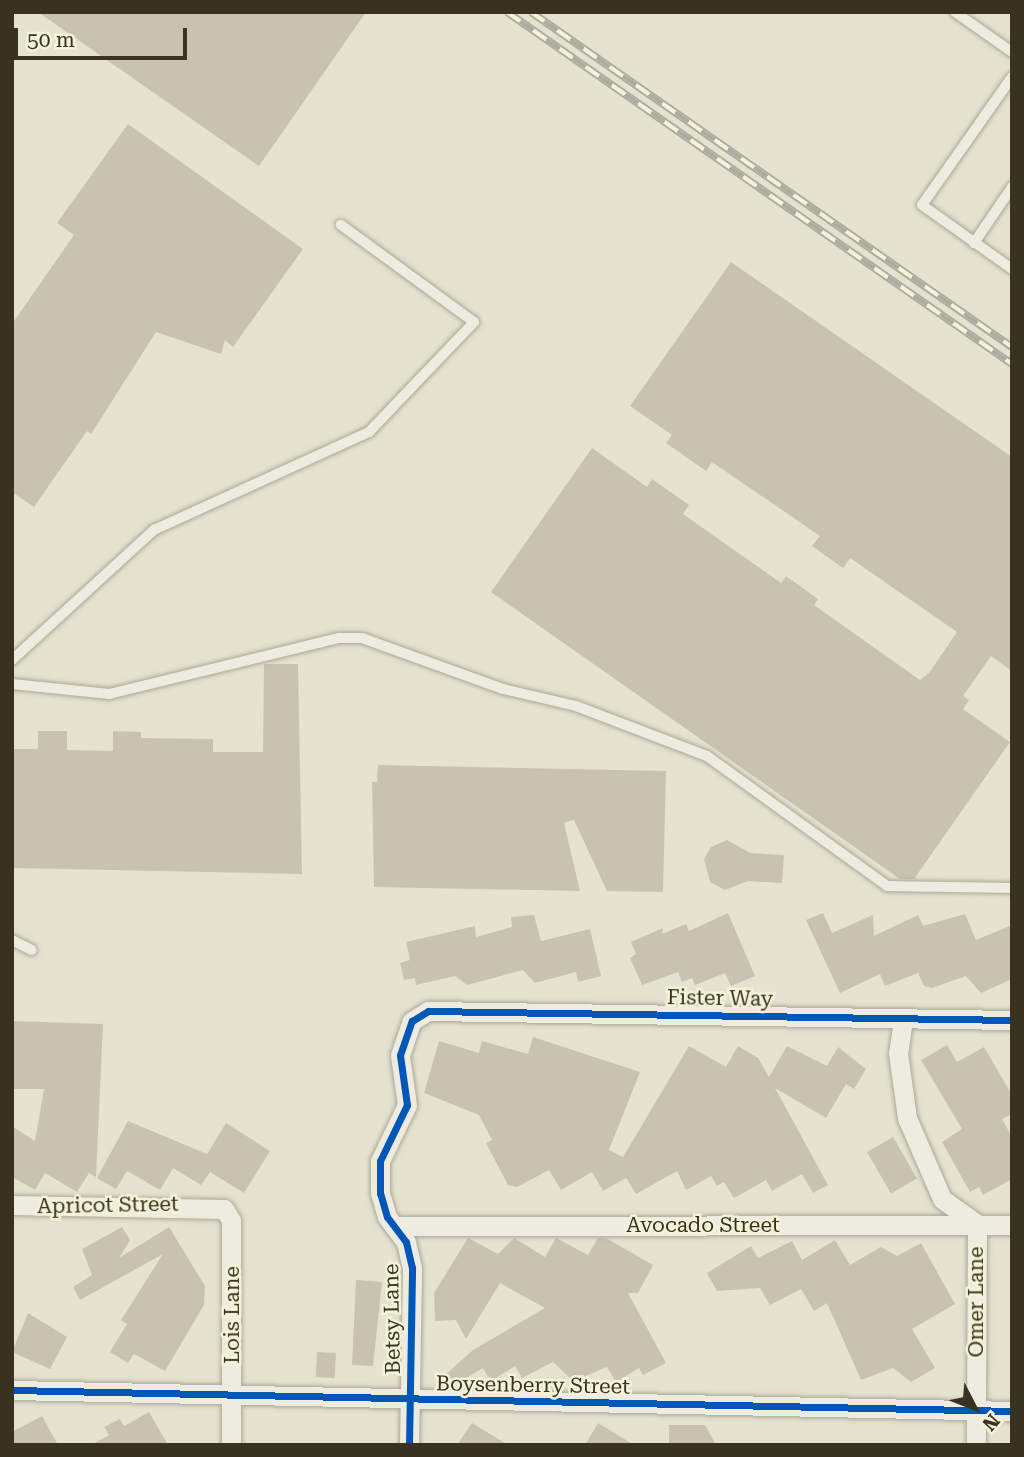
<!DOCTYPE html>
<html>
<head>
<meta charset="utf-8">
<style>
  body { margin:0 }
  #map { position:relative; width:1024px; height:1457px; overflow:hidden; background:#e5e3cf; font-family:"Roboto Serif",serif }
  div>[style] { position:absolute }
  .building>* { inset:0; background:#c8c3b0; transform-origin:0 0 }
  .roads { filter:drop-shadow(0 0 2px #aaa898) drop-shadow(0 0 2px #aaa898) }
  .lane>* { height:10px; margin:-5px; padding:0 5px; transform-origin:5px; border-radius:5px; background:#eeece1 }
  .street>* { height:19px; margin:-9.5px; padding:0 9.5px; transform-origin:9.5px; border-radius:9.5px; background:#eeece1 }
  .rail>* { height:8px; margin-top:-4px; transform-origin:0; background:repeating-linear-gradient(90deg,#f4f3d7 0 16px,#adaca1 0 32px); box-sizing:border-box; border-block:2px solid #adaca1 }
  .cycleway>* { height:7px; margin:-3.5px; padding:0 3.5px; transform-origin:3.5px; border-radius:3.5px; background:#0057b8 }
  span { translate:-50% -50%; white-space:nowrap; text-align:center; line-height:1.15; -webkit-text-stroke:5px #f4f3d7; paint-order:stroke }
  .street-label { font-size:21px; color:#393220 }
  .frame { position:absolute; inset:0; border:14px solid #393220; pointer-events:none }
  .north { position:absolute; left:940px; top:1373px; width:70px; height:70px; -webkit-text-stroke:5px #f4f3d7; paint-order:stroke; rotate:132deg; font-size:19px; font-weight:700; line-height:28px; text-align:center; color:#393220 }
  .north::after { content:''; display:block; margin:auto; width:24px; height:32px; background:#393220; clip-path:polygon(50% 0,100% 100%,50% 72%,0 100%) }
  .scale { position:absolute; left:14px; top:28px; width:173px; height:32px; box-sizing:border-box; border:4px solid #393220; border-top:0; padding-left:9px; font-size:21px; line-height:24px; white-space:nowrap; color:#393220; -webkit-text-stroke:5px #f4f3d7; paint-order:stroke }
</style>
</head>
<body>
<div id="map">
  <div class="building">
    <i style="clip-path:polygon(38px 12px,366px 12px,259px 166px)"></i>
    <i style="clip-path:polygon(128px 124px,303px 249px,233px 347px,225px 340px,221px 354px,156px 332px,91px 434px,87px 431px,34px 507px,12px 492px,12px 324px,74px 235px,57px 223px)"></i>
    <i style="clip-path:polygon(731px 262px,1012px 457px,1012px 671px,991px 656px,963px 696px,969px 700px,963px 709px,1010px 742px,914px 879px,900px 879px,491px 592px,592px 448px,647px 487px,652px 479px,689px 505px,683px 514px,781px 583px,786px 576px,818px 599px,814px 605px,920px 680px,929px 673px,957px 632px,850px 558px,843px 568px,812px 546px,820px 536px,712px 462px,706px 471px,666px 443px,672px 435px,630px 406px)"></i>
    <i style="clip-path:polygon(264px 664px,298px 664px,302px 874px,12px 868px,12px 749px,38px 749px,38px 731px,67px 731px,67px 750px,113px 751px,113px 731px,141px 732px,141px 738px,213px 739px,213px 752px,263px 752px)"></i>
    <i style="clip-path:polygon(378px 765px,666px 771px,663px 892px,607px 891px,574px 820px,564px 823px,580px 891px,374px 887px,372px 782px,377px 782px)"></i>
    <i style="clip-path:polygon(727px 840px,750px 853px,784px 855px,782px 883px,748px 881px,725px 890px,710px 882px,704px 859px,711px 847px)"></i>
    <i style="clip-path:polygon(728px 913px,755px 976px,731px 986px,725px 973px,695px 985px,692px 978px,682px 982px,678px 972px,642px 985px,630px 958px,636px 954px,631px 942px,663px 928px,662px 934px,686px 924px,689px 931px)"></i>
    <i style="clip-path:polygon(823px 913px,832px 933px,873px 915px,874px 936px,918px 915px,923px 926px,965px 914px,976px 940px,1012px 925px,1012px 979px,981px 993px,966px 976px,932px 988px,924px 986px,918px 973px,885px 986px,880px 974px,840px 993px,806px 920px)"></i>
    <i style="clip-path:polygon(534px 915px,541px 941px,590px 929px,601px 976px,578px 982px,576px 972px,535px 983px,523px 970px,467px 985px,455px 976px,416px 985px,415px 978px,404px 980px,400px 963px,410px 960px,406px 942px,475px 926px,476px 937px,512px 927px,511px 917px)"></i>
    <i style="clip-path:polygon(12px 1021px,103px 1024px,96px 1177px,89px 1173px,77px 1192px,45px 1173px,35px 1190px,12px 1177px,12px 1126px,35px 1141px,44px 1089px,12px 1089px)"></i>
    <i style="clip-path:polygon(533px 1037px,640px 1072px,609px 1150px,623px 1157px,689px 1046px,726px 1067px,738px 1046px,758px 1058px,769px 1077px,787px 1046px,827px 1066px,838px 1047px,866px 1069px,854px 1089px,846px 1084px,826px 1118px,775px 1088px,828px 1185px,813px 1193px,802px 1174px,772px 1191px,766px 1180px,734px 1198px,724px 1182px,717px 1186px,711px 1176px,686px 1190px,677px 1171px,636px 1194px,626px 1178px,603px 1191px,592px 1172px,561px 1190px,549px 1170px,517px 1187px,508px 1185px,486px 1143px,492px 1140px,479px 1115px,424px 1093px,439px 1041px,479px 1053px,482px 1041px,528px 1054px)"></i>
    <i style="clip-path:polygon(947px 1045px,957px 1062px,984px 1047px,1012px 1095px,1012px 1114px,1002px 1119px,1012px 1137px,1012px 1179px,983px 1195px,979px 1187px,970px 1192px,942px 1142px,962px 1129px,921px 1060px)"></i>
    <i style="clip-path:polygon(128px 1121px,207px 1154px,226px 1123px,270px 1151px,244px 1193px,210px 1172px,201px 1185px,173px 1168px,160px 1190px,127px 1171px,116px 1189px,97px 1178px)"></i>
    <i style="left:893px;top:1137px;width:48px;height:30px;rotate:60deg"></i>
    <i style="clip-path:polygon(122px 1227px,130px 1240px,119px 1258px,169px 1227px,205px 1286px,204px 1305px,165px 1371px,134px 1354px,128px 1363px,110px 1352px,127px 1324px,121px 1320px,163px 1254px,80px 1300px,73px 1287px,92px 1275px,82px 1249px)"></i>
    <i style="clip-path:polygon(468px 1238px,498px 1254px,514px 1238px,545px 1257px,556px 1238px,588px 1255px,598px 1238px,606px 1238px,653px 1265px,638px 1293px,628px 1293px,666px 1363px,643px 1375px,639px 1368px,616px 1382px,607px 1367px,573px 1381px,553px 1362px,522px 1378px,515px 1366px,491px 1381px,483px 1368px,453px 1386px,445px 1375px,473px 1350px,545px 1308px,500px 1283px,466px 1339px,456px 1320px,435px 1321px,434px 1293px)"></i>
    <i style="clip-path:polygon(835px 1240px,850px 1265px,881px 1247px,897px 1256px,921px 1243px,955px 1304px,912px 1329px,935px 1368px,911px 1382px,893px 1368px,861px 1380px,827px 1303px,814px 1311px,801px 1289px,770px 1305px,760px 1288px,717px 1291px,707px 1273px,751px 1246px,758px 1258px,792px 1241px,802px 1260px)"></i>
    <i style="clip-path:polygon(356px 1280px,382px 1282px,373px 1366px,352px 1365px)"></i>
    <i style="clip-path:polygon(28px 1313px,67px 1337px,50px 1369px,12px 1352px)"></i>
    <i style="left:317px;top:1352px;width:19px;height:25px;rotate:3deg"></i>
    <i style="clip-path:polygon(149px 1412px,168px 1445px,91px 1445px,109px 1435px,104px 1427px,120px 1419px,124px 1426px)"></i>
    <i style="clip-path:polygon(42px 1416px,58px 1445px,12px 1445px,12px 1432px)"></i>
    <i style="clip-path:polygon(472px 1423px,508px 1445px,457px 1445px)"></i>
    <i style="clip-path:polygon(598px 1423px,634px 1445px,585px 1445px)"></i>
    <i style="clip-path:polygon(669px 1425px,705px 1425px,716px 1445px,669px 1445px)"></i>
  </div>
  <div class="roads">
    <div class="lane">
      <i style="left:955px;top:12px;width:70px;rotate:35.1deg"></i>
      <i style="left:1012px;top:77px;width:156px;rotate:125.1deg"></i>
      <i style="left:922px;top:205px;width:110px;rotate:35.4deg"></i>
      <i style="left:974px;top:243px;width:68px;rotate:-55.8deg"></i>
      <i style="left:12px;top:660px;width:193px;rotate:-42.5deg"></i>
      <i style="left:154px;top:530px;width:236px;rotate:-24.5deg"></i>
      <i style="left:369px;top:432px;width:152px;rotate:-46.3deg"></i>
      <i style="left:474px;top:322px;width:165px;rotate:-143.9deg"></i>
      <i style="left:12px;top:684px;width:98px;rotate:5.9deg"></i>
      <i style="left:109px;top:694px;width:237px;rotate:-13.7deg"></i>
      <i style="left:339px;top:638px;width:23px"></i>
      <i style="left:362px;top:638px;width:150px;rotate:19.9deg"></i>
      <i style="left:503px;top:689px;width:75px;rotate:13.1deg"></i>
      <i style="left:576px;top:706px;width:140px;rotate:20.9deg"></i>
      <i style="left:707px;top:756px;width:222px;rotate:35.8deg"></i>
      <i style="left:887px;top:886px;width:125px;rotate:0.9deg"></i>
      <i style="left:12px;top:940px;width:22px;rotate:27deg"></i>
    </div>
    <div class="street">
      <i style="left:903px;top:1019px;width:34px;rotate:98deg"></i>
      <i style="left:898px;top:1053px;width:66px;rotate:82.1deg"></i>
      <i style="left:907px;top:1118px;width:88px;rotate:66.6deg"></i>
      <i style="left:942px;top:1199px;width:43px;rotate:35.5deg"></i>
      <i style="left:977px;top:1224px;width:221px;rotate:90.3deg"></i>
      <i style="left:12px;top:1205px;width:212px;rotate:1.1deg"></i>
      <i style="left:224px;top:1209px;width:13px;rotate:58deg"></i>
      <i style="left:231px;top:1220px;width:225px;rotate:90deg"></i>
      <i style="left:395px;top:1226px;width:617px;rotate:-0.09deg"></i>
      <i style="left:12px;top:1390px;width:1000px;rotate:1.2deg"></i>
      <i style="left:409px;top:1445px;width:177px;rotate:-89deg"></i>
      <i style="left:412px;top:1268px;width:27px;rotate:-103deg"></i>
      <i style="left:406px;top:1242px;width:31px;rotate:-127deg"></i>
      <i style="left:387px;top:1217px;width:25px;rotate:-106deg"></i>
      <i style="left:380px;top:1193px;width:32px;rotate:-90deg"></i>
      <i style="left:380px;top:1161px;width:62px;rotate:-64.3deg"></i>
      <i style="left:407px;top:1105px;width:50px;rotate:-98deg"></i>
      <i style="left:400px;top:1055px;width:36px;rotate:-71deg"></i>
      <i style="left:412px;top:1021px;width:19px;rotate:-32deg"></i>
      <i style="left:428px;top:1011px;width:584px;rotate:0.88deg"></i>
    </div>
  </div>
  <div class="rail">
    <i style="left:507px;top:12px;width:616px;rotate:34.88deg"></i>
    <i style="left:531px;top:12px;width:586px;rotate:34.86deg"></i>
  </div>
  <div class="cycleway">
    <i style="left:12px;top:1390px;width:1000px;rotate:1.2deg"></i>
    <i style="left:409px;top:1445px;width:177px;rotate:-89deg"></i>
    <i style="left:412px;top:1268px;width:27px;rotate:-103deg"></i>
    <i style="left:406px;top:1242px;width:31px;rotate:-127deg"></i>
    <i style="left:387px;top:1217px;width:25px;rotate:-106deg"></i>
    <i style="left:380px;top:1193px;width:32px;rotate:-90deg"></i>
    <i style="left:380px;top:1161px;width:62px;rotate:-64.3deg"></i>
    <i style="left:407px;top:1105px;width:50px;rotate:-98deg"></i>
    <i style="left:400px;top:1055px;width:36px;rotate:-71deg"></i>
    <i style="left:412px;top:1021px;width:19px;rotate:-32deg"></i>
    <i style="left:428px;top:1011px;width:584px;rotate:0.88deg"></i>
  </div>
  <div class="street-label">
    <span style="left:720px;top:998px;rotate:1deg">Fister Way</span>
    <span style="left:108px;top:1205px;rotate:-1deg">Apricot Street</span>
    <span style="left:703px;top:1225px">Avocado Street</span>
    <span style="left:976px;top:1302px;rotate:-90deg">Omer Lane</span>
    <span style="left:232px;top:1315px;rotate:-90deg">Lois Lane</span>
    <span style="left:392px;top:1319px;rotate:-91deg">Betsy Lane</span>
    <span style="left:533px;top:1385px;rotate:1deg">Boysenberry Street</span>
  </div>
  <div class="frame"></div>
  <div class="north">N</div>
  <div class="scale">50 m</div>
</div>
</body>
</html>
